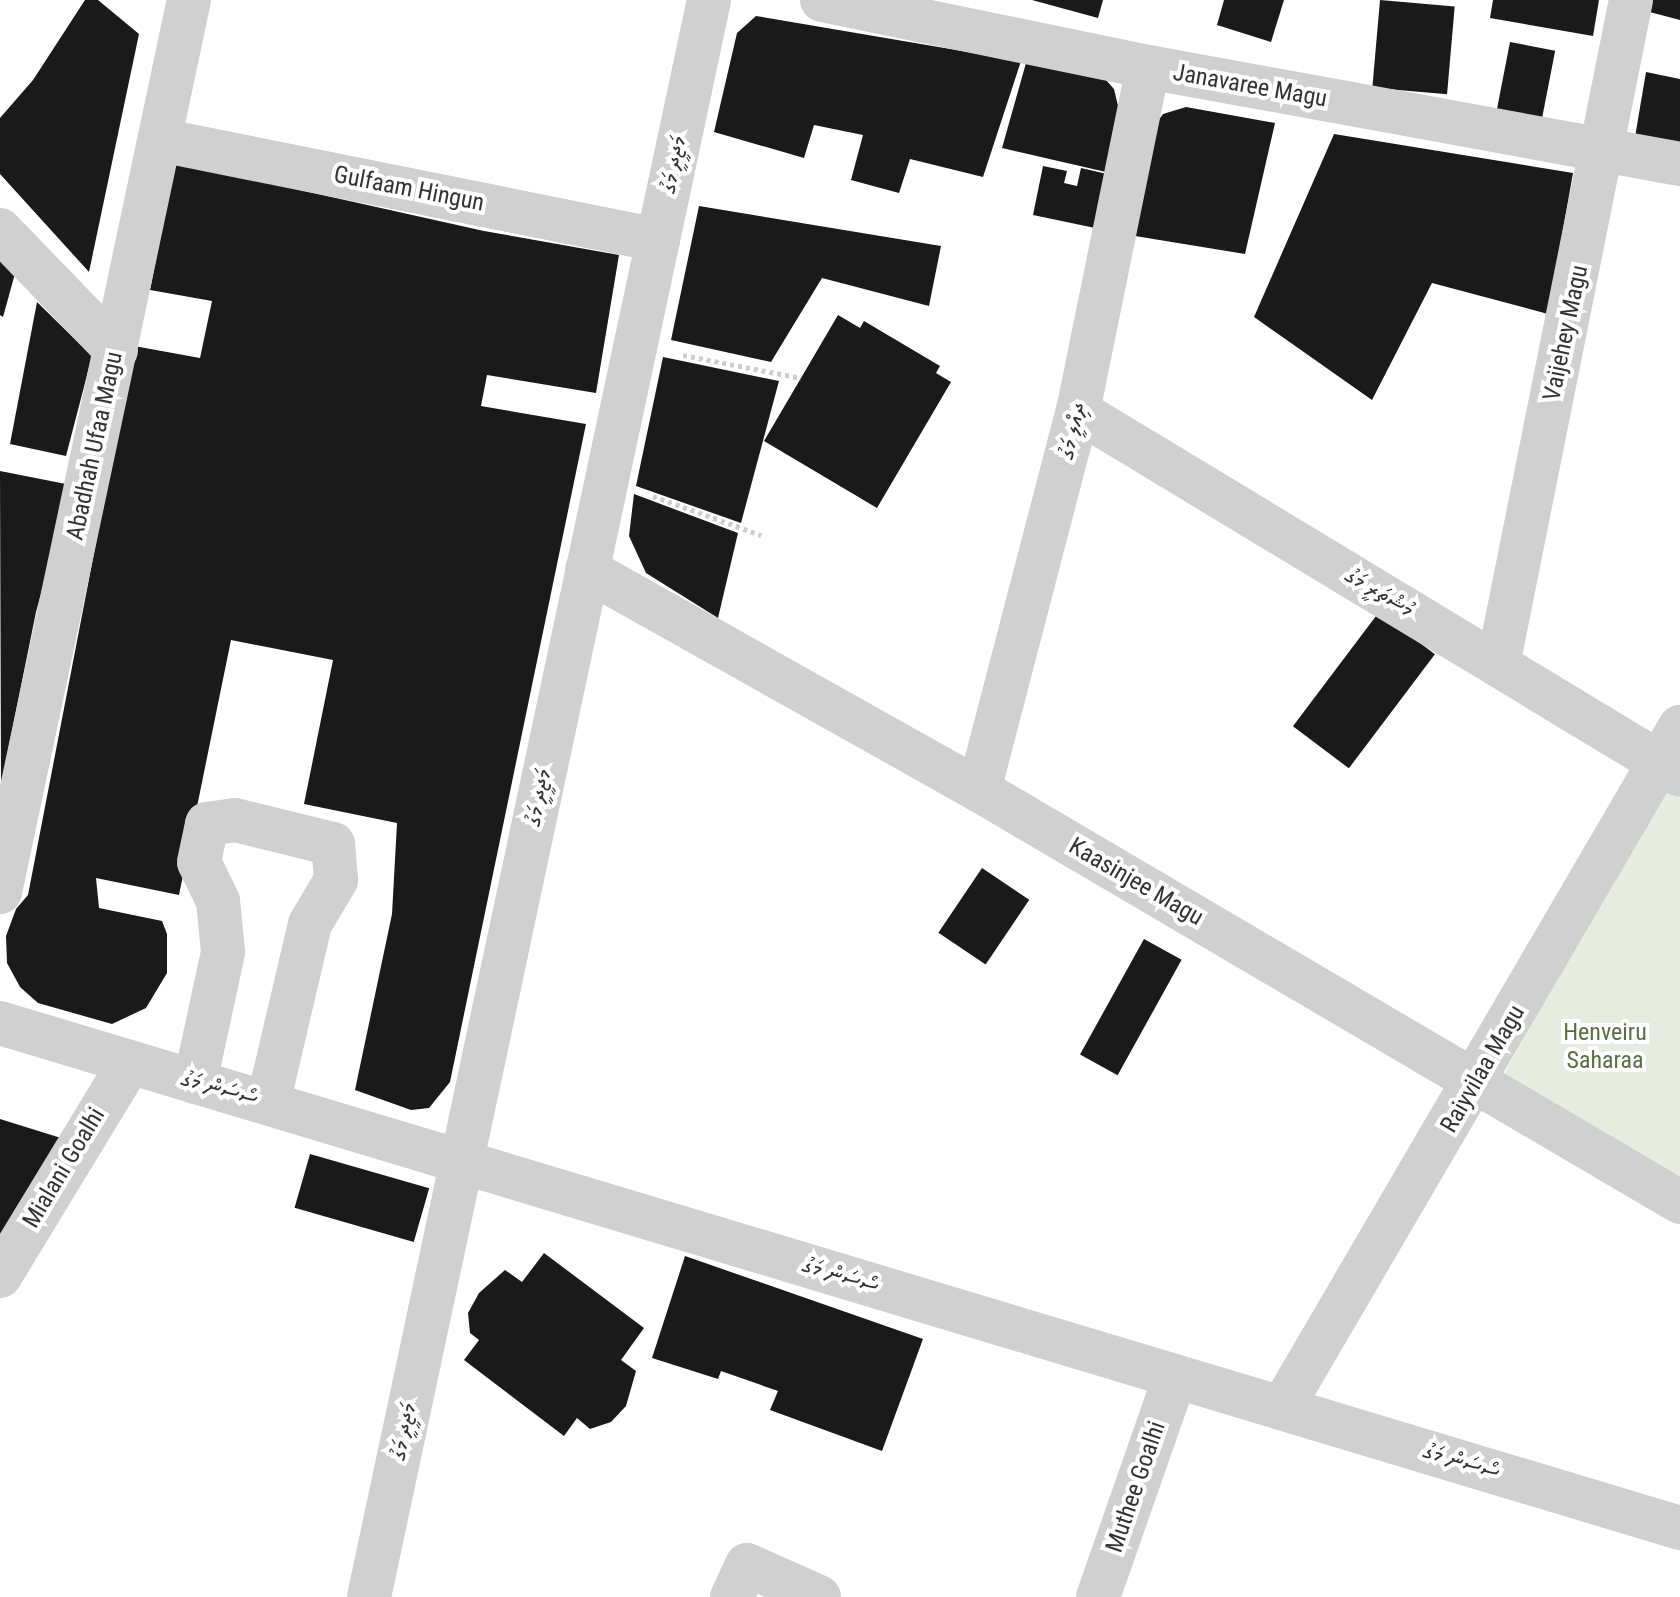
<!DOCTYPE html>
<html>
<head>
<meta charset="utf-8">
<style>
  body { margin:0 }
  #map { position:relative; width:1680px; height:1597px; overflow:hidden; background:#fff; font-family:"Roboto Condensed","Noto Sans Thaana",sans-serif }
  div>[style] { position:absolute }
  .green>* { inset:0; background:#e6ecdf }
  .building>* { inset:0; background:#1a1a1a; transform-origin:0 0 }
  .path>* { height:5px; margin-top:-2.5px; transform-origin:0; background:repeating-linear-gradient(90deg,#cdcdcd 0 4px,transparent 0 8px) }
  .minor>* { height:44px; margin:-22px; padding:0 22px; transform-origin:22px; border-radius:22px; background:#d0d0d0 }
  span { translate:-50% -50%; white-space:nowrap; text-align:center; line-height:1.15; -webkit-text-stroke:8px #fff; paint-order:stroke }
  .street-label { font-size:24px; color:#333 }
  .park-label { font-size:24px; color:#56703f }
</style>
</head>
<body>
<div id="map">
  <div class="green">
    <i style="clip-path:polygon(1663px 787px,1680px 798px,1680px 1179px,1504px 1074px)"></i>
  </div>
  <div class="building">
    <i style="clip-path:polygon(85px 0,98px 0,139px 34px,89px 272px,0 174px,0 118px,33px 80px)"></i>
    <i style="clip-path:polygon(1032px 0,1103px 0,1098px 18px)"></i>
    <i style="clip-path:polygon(1224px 0,1284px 0,1271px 42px,1217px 25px)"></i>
    <i style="left:1380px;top:0;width:75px;height:88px;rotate:5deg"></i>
    <i style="clip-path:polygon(1493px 0,1599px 0,1593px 36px,1490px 18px)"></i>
    <i style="clip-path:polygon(1644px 0,1680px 0,1680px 20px,1642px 10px)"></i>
    <i style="clip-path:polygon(756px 16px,1021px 61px,983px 177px,910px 159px,899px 193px,851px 180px,863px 135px,814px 125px,804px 158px,714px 132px,737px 33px)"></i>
    <i style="left:1510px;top:42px;width:46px;height:70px;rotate:11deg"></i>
    <i style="clip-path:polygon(1026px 63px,1105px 79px,1114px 89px,1119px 110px,1106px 172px,1002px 148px)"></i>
    <i style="clip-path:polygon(1646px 72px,1680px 79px,1680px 152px,1634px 143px)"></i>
    <i style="clip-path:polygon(1186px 107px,1275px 123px,1245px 254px,1129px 235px,1155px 125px,1163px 114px)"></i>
    <i style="clip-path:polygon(1334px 134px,1573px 173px,1548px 314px,1432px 283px,1372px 400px,1254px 317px)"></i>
    <i style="clip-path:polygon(175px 162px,484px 231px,619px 255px,596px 393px,487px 375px,481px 406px,586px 424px,450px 1082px,429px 1108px,411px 1110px,355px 1090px,392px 914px,397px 823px,304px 804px,333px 660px,231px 640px,179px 895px,96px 878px,99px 908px,162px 921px,167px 934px,167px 973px,146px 1008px,112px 1024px,38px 1003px,20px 987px,7px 963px,6px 936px,16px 909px,28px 895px,134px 346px,200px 358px,212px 301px,150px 290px)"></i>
    <i style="clip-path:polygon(1043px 166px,1067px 171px,1064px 183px,1077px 186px,1081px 168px,1107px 174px,1095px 228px,1033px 215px)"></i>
    <i style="clip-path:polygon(699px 206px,941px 246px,929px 306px,822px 278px,771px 362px,671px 340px)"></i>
    <i style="clip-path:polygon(0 249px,16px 270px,3px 317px,0 315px)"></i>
    <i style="clip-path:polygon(37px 302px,92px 356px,66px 456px,10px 444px)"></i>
    <i style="clip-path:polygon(838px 315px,860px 328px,864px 321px,940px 366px,936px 373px,951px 382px,877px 508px,764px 441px)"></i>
    <i style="clip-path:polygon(663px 357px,779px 381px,741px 523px,636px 486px)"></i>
    <i style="clip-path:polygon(0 471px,71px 485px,36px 612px,1px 785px)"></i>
    <i style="clip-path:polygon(634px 494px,738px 533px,718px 618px,646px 573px,629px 536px)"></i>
    <i style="left:1379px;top:612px;width:70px;height:143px;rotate:37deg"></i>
    <i style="left:982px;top:868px;width:57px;height:78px;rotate:34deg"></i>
    <i style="left:1144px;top:939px;width:43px;height:132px;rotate:29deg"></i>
    <i style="clip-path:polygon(0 1119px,61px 1138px,0 1237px)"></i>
    <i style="left:310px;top:1154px;width:124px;height:56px;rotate:16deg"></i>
    <i style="clip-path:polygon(544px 1253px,644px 1328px,621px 1360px,636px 1371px,626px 1406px,611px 1422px,590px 1429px,577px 1418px,564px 1436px,464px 1360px,479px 1340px,470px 1333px,468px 1313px,479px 1293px,505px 1270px,522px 1282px)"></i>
    <i style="clip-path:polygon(685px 1256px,923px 1339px,882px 1451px,770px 1410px,778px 1391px,721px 1371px,718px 1379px,652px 1358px)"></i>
  </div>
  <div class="path">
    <i style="left:683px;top:355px;width:120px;rotate:11deg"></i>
    <i style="left:653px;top:496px;width:115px;rotate:19.9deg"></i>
  </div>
  <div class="minor">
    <i style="left:822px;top:0;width:333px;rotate:11.6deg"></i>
    <i style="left:1148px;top:67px;width:541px;rotate:10.33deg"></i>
    <i style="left:160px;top:140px;width:508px;rotate:11.35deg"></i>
    <i style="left:0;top:230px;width:167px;rotate:46deg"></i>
    <i style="left:1078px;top:411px;width:703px;rotate:31.16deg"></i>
    <i style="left:587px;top:570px;width:450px;rotate:29.3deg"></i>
    <i style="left:979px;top:790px;width:813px;rotate:30.44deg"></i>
    <i style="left:1498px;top:665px;width:678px;rotate:-78.69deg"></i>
    <i style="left:979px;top:790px;width:392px;rotate:-75.4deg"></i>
    <i style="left:1078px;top:411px;width:351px;rotate:-78.5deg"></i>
    <i style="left:0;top:892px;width:912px;rotate:-78.04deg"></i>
    <i style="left:0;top:1023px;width:1754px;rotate:16.73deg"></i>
    <i style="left:195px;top:1082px;width:133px;rotate:-77.8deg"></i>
    <i style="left:223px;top:952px;width:51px;rotate:-95.6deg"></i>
    <i style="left:218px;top:901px;width:43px;rotate:-116deg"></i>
    <i style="left:199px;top:862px;width:39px;rotate:-78deg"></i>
    <i style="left:207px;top:824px;width:28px;rotate:-8deg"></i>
    <i style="left:235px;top:820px;width:101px;rotate:13.8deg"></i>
    <i style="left:333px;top:844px;width:36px;rotate:85deg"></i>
    <i style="left:336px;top:880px;width:51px;rotate:120.6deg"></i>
    <i style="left:310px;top:924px;width:184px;rotate:103.2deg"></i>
    <i style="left:0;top:1276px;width:250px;rotate:-58.7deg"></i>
    <i style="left:1282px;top:1408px;width:789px;rotate:-59.7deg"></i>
    <i style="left:369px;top:1597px;width:1633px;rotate:-77.98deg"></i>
    <i style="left:732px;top:1597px;width:35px;rotate:-65deg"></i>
    <i style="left:747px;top:1565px;width:79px;rotate:24deg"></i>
    <i style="left:1098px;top:1597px;width:233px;rotate:-70.7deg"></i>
  </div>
  <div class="street-label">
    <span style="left:1250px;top:86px;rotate:10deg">Janavaree Magu</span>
    <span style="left:674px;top:165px;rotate:-78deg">މަޖީދީ މަގު</span>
    <span style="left:409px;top:189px;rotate:11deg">Gulfaam Hingun</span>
    <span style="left:1566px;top:333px;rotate:-78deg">Vaijehey Magu</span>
    <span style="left:1073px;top:431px;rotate:-76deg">ދިއްލީ މަގު</span>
    <span style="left:95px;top:446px;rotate:-78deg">Abadhah Ufaa Magu</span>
    <span style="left:1379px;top:593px;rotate:31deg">މުޝްތަރީ މަގު</span>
    <span style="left:539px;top:798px;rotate:-78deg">މަޖީދީ މަގު</span>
    <span style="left:1136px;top:882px;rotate:30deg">Kaasinjee Magu</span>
    <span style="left:1483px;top:1069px;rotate:-60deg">Raiyvilaa Magu</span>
    <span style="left:219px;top:1089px;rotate:16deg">ސޯސަން މަގު</span>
    <span style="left:64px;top:1168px;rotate:-59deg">Mialani Goalhi</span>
    <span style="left:840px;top:1276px;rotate:17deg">ސޯސަން މަގު</span>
    <span style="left:404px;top:1432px;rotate:-78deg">މަޖީދީ މަގު</span>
    <span style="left:1461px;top:1462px;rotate:17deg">ސޯސަން މަގު</span>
    <span style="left:1136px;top:1487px;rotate:-71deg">Muthee Goalhi</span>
  </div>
  <div class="park-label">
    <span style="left:1605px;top:1047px">Henveiru<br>Saharaa</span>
  </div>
</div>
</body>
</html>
